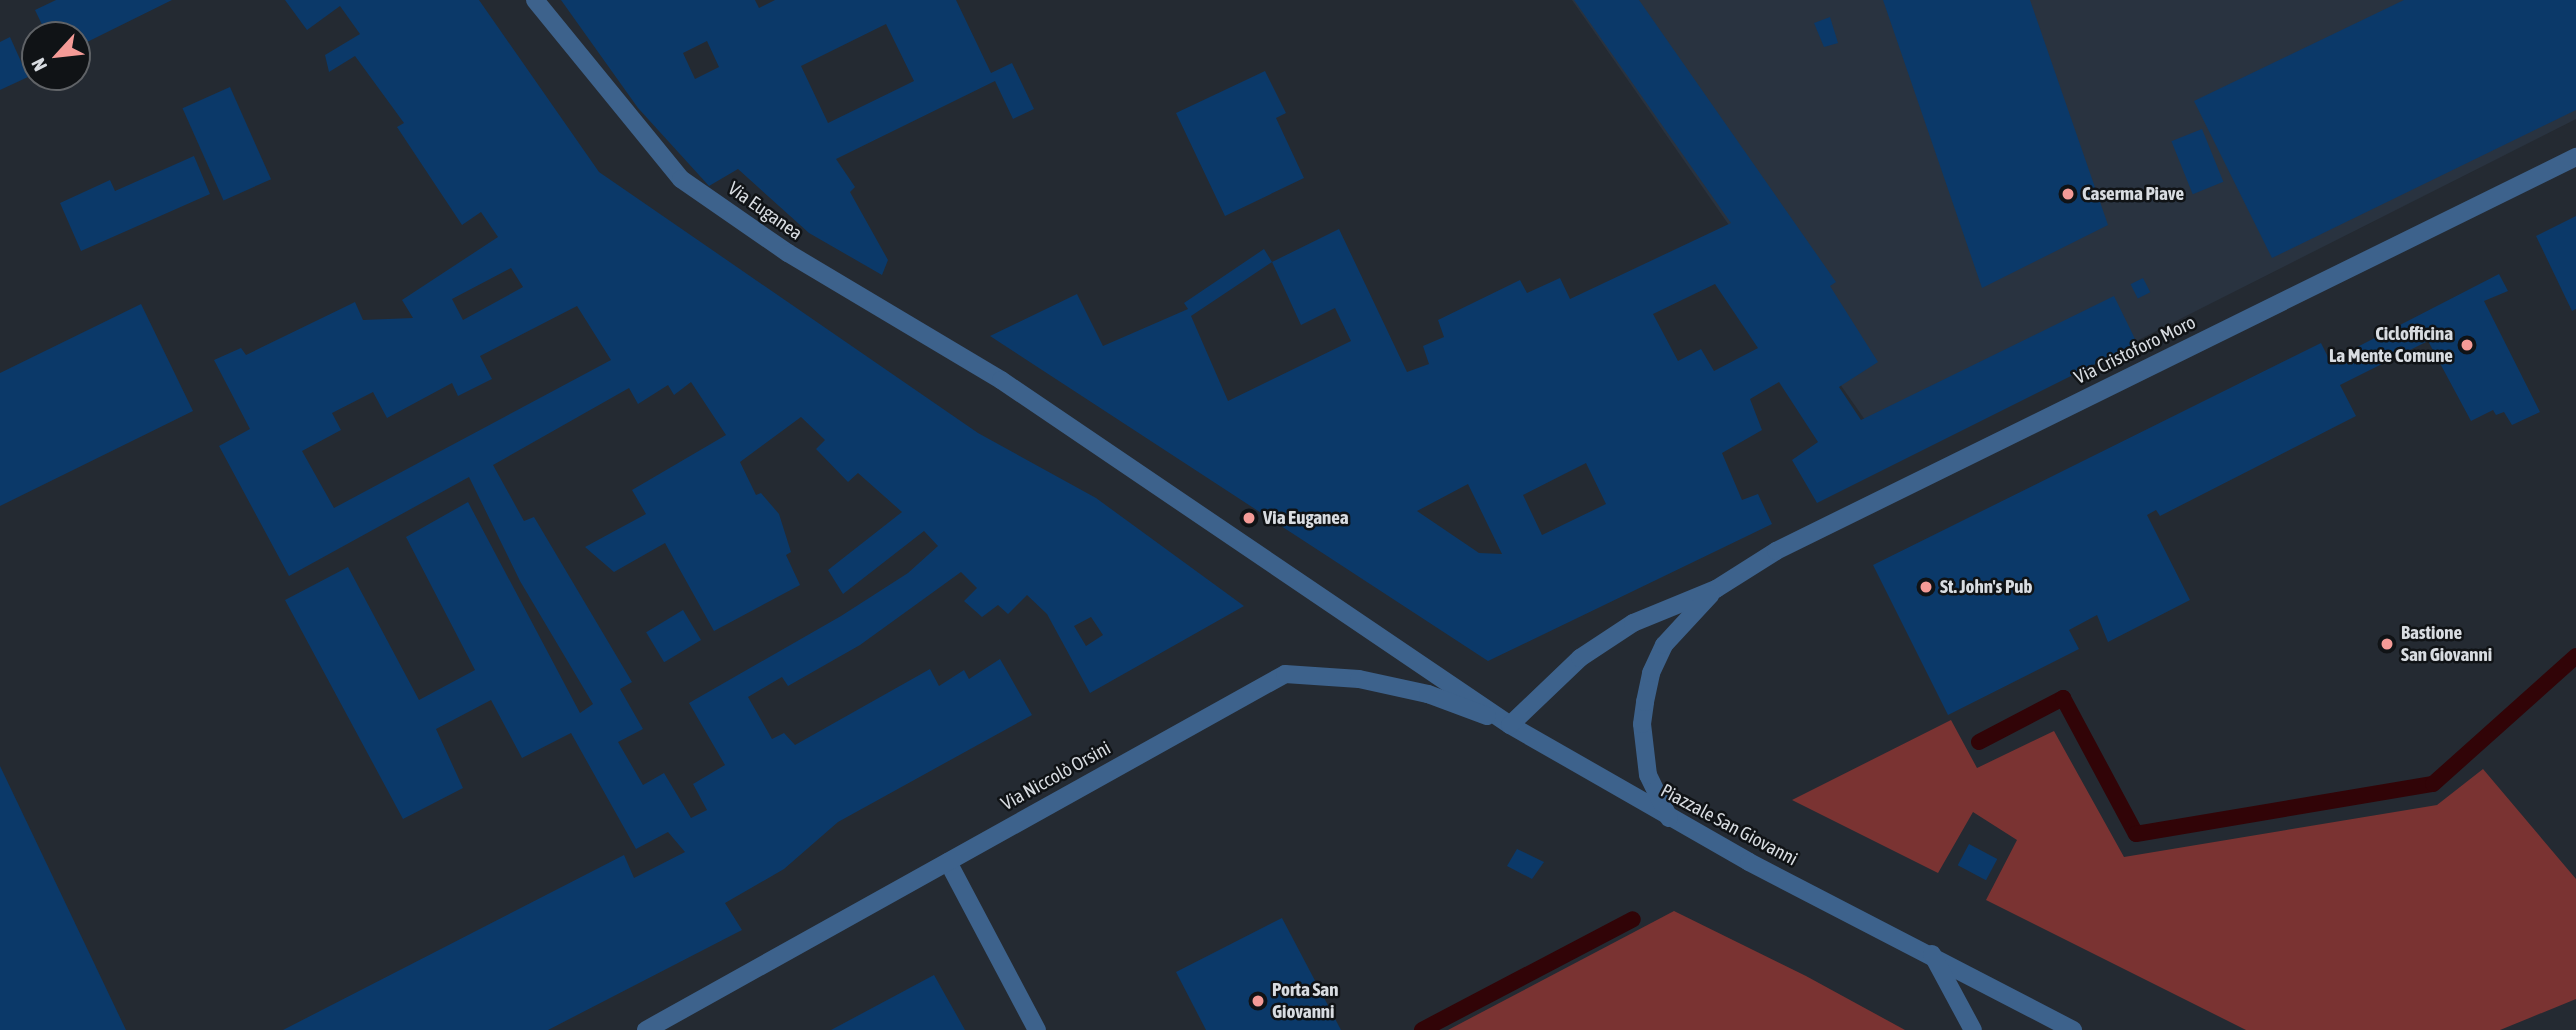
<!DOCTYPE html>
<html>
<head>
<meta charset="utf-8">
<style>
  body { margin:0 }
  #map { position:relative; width:2576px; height:1030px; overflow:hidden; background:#242a32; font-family:"Asap Condensed",sans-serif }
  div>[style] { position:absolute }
  .built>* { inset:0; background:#293340 }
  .green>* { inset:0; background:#7a3332 }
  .stream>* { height:16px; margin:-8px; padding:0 8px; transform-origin:8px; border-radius:8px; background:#310407 }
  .building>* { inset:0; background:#0b3969; transform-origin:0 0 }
  .lane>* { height:18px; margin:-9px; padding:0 9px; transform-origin:9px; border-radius:9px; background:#3d628c }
  .street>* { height:18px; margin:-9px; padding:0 9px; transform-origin:9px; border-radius:9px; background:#3d628c }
  .dots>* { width:19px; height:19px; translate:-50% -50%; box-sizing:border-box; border:4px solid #101316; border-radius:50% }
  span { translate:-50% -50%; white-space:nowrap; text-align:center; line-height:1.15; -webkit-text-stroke:5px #101316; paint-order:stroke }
  .poi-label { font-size:19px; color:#d8dce1; font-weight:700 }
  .left { translate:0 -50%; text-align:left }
  .right { translate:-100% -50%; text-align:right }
  .street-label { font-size:19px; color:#d8dce1 }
  .north { position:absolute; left:21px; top:21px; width:70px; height:70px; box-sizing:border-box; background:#101316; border:2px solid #606367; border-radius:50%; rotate:243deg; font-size:19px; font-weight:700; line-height:28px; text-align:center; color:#d8dce1 }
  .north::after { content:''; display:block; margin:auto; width:24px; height:32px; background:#f59b97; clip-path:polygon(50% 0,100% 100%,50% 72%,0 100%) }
</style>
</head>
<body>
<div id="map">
  <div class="built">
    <i style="clip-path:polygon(1572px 0,2576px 0,2576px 119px,1895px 463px)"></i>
  </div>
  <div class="green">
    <i style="clip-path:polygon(1951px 720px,1977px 768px,2054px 731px,2124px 857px,2437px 805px,2483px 769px,2576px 879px,2576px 999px,2500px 1030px,2246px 1030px,1986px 900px,2017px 840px,1973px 812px,1938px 873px,1792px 800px)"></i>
    <i style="clip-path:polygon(1674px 911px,1806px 976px,1905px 1030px,1448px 1030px)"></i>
  </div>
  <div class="stream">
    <i style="left:1979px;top:742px;width:95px;rotate:-27.6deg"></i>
    <i style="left:2063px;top:698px;width:154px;rotate:61.8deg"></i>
    <i style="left:2136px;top:834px;width:301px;rotate:-9.6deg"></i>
    <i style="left:2433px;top:784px;width:192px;rotate:-41.8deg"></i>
    <i style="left:1422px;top:1030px;width:238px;rotate:-27.7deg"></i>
  </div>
  <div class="building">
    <i style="clip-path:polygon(56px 0,172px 0,77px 47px,77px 35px,47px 35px,35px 10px)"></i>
    <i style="clip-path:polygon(evenodd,285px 0,479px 0,599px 172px,978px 433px,1096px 498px,1244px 606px,1090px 693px,1047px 614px,1027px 595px,1008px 614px,998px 605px,982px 617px,964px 601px,977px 588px,961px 572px,860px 645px,788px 686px,782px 677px,748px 697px,772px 739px,784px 733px,795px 745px,930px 669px,939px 686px,964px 670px,969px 679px,1000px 659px,1032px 715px,838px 822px,784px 869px,725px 903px,742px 930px,548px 1030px,283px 1030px,624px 855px,634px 878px,685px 852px,668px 832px,636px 849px,571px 733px,522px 758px,491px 700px,436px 729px,463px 788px,403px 819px,285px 600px,348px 567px,419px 700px,475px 670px,406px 537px,468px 502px,580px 713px,593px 704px,520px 581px,469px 477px,289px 576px,219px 446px,250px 429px,214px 360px,241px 348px,246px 355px,355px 302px,363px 320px,413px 318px,402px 300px,498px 237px,481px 212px,462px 225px,397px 127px,404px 123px,355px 56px,329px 72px,325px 55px,360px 34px,340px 6px,307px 30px,285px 0,511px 268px,523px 287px,463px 320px,452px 299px,511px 268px,285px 0,577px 306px,611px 360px,334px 508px,302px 451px,341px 430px,332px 413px,373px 392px,387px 418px,452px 383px,458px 396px,492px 379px,480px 356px,577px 306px,285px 0,691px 382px,726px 435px,632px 490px,646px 514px,585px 547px,614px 572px,665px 543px,714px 631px,800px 585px,786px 555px,791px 552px,779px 514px,761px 493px,756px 495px,740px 462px,801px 417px,825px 440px,816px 449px,848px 482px,858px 473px,902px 512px,828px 570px,843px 594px,924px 531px,938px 546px,908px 573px,841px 616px,689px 703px,725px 765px,693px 784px,707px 810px,691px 818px,664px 773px,643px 785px,618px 742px,643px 729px,620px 689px,632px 682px,534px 517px,524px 521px,493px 465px,629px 388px,638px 404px,668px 385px,674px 395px,691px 382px,285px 0,1091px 617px,1103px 635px,1086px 646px,1074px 626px,1091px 617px)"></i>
    <i style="clip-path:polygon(evenodd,561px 0,755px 0,759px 8px,775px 0,956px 0,991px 73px,1012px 63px,1034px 109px,1013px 119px,995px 81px,836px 159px,855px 187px,850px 192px,888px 260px,882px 275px,809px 233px,738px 169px,709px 186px,638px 108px,561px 0,886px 24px,914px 81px,828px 123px,801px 66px,886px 24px,561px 0,707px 41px,719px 67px,695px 79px,683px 53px,707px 41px)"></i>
    <i style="clip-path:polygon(evenodd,1574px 0,1639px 0,1836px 282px,1830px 286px,1878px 362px,1839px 387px,1861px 420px,2114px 296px,2137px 343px,1817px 503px,1792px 460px,1818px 442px,1779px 382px,1750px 399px,1762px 430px,1722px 453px,1742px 500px,1758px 494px,1772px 524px,1488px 661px,990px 336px,1077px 294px,1103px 346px,1188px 309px,1184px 303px,1264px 249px,1272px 262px,1339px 229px,1407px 372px,1429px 364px,1423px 346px,1444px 337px,1438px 320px,1520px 280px,1527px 293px,1560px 278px,1570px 299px,1731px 223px,1574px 0,1272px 262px,1301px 325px,1335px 308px,1351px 341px,1228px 401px,1191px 316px,1272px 262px,1574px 0,1715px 284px,1758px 348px,1714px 371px,1701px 349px,1678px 361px,1653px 314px,1715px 284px,1574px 0,1586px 463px,1606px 504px,1542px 535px,1523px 495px,1586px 463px,1574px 0,1468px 484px,1502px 554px,1479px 553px,1417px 511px,1468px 484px)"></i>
    <i style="clip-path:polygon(1883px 0,2030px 0,2108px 225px,1982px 288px)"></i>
    <i style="clip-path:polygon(2404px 0,2576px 0,2576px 110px,2272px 258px,2194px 101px)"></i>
    <i style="clip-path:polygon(1830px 17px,1838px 43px,1824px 47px,1814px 23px)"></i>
    <i style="clip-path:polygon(10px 37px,28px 77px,0 90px,0 42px)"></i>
    <i style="clip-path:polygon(1265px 71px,1286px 113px,1276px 118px,1304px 178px,1225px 216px,1176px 113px)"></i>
    <i style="left:230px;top:87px;width:101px;height:52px;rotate:66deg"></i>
    <i style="left:2202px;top:129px;width:57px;height:33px;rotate:68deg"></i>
    <i style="clip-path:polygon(194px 156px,210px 194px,81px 251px,60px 203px,110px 180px,115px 191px)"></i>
    <i style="clip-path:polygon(2576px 216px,2576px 309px,2572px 311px,2536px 236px)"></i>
    <i style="clip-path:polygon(2499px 274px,2508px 291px,2484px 301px,2540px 412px,2512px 425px,2504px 412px,2496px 415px,2493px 410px,2471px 421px,2428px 341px,2340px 385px,2356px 416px,2160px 516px,2156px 510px,2147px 515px,2190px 600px,2108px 642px,2097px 615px,2069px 630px,2079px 649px,1948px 715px,1873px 565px,2321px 343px,2330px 361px)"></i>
    <i style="left:2143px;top:278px;width:16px;height:14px;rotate:63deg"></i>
    <i style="clip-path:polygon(141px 304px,193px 411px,0 506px,0 373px)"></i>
    <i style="left:683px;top:610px;width:35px;height:43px;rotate:59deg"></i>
    <i style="clip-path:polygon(0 766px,126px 1030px,0 1030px)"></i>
    <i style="left:1969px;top:844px;width:32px;height:24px;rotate:28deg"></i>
    <i style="clip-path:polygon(1517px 849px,1544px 862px,1532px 879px,1507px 866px)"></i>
    <i style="clip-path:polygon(1282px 918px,1341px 1030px,1206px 1030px,1176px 972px)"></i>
    <i style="clip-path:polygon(934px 975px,965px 1030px,831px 1030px)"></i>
  </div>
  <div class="lane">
    <i style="left:948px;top:862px;width:190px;rotate:62.1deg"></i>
  </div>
  <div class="street">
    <i style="left:535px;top:0;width:231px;rotate:50.8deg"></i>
    <i style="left:681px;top:179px;width:130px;rotate:34.7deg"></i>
    <i style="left:788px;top:253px;width:248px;rotate:30.8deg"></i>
    <i style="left:1001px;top:380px;width:615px;rotate:34.13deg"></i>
    <i style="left:1510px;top:725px;width:275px;rotate:29.8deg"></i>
    <i style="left:1749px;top:862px;width:365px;rotate:27.4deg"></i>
    <i style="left:1510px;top:725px;width:97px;rotate:-43.7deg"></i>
    <i style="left:1580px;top:658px;width:64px;rotate:-33.4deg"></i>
    <i style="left:1633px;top:623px;width:90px;rotate:-22.3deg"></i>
    <i style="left:1716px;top:589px;width:71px;rotate:-32.3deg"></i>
    <i style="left:1776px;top:551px;width:892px;rotate:-26.22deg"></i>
    <i style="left:1669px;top:818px;width:48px;rotate:-116deg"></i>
    <i style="left:1648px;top:775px;width:51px;rotate:-96.7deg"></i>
    <i style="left:1642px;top:724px;width:22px;rotate:-82deg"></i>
    <i style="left:1645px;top:702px;width:30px;rotate:-78deg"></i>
    <i style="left:1651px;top:673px;width:31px;rotate:-65deg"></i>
    <i style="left:1664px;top:645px;width:69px;rotate:-47.3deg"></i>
    <i style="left:1932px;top:954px;width:86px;rotate:61.7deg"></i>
    <i style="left:646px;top:1030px;width:731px;rotate:-29.12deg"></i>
    <i style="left:1285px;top:674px;width:74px;rotate:3.9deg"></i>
    <i style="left:1359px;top:679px;width:71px;rotate:12.3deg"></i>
    <i style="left:1428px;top:694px;width:63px;rotate:20.4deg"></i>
  </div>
  <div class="dots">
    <i style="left:2068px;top:194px;background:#f59b97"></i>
    <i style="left:2467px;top:345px;background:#f59b97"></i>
    <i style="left:1249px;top:518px;background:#f59b97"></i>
    <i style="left:1926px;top:587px;background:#f59b97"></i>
    <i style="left:2387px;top:644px;background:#f59b97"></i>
    <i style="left:1258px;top:1001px;background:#f59b97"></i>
  </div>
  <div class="poi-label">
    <span class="left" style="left:2082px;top:194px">Caserma Piave</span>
    <span class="right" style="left:2453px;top:345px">Ciclofficina<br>La Mente Comune</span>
    <span class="left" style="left:1263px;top:518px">Via Euganea</span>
    <span class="left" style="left:1940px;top:587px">St. John's Pub</span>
    <span class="left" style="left:2401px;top:644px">Bastione<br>San Giovanni</span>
    <span class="left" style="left:1272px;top:1001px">Porta San<br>Giovanni</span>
  </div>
  <div class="street-label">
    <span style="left:765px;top:211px;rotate:35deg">Via Euganea</span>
    <span style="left:2135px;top:350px;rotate:-26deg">Via Cristoforo Moro</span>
    <span style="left:1056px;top:776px;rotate:-29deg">Via Niccolò Orsini</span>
    <span style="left:1729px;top:825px;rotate:28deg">Piazzale San Giovanni</span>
  </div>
  <div class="north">N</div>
</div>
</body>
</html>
